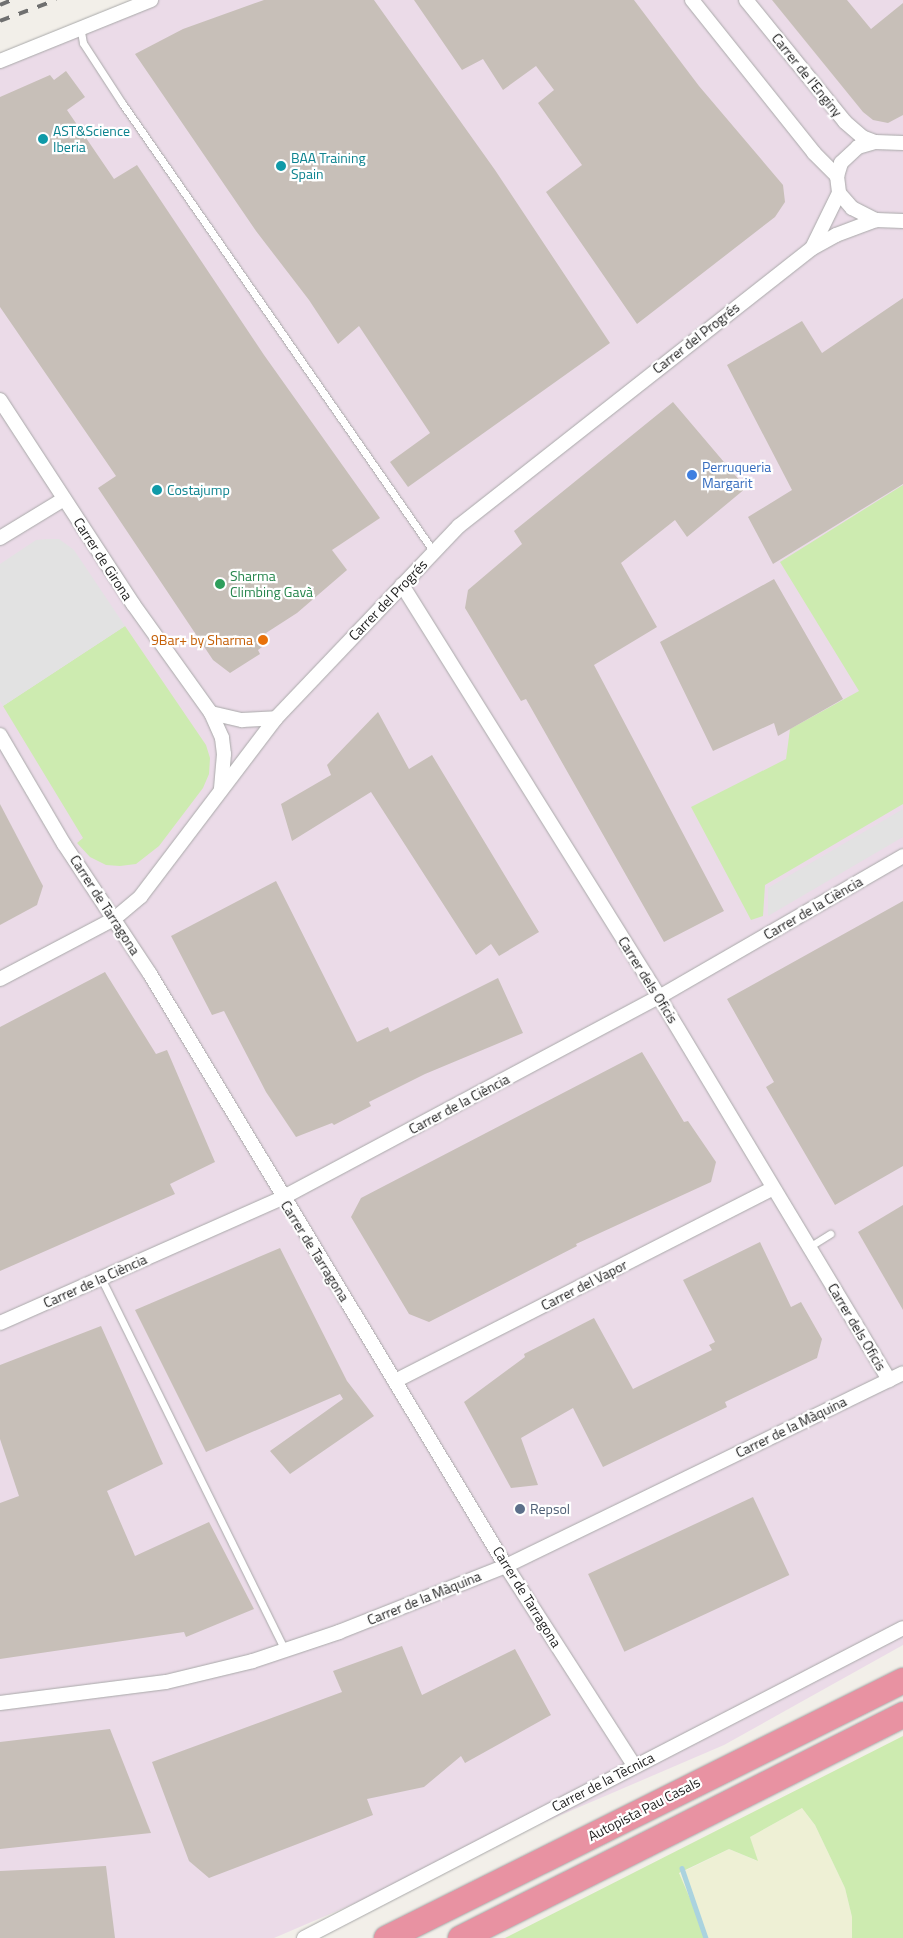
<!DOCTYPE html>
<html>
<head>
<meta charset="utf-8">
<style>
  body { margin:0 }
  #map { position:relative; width:903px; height:1938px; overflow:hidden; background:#f2efe9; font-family:"Titillium Web",sans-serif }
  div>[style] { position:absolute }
  .industrial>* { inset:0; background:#ebdbe8 }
  .farmland>* { inset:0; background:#eef0d5 }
  .grass>* { inset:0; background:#cdebb0 }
  .parking>* { inset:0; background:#e2e2e2 }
  .stream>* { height:4.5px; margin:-2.25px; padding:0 2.25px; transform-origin:2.25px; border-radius:2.25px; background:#aad3df }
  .building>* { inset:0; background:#c7bfb8; transform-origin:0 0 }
  .roads { filter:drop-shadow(0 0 1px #a9a9a9) drop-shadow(0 0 1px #a9a9a9) }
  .lane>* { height:7px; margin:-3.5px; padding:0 3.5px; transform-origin:3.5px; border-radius:3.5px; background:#fff }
  .street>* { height:14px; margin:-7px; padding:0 7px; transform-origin:7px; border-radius:7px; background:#fff }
  .highway>* { height:25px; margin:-12.5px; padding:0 12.5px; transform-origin:12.5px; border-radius:12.5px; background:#e892a2 }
  .rail>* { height:4px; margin-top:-2px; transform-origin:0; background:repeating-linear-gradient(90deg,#707070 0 10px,transparent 0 20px) }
  .dots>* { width:14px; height:14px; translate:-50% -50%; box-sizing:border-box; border:2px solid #fff; border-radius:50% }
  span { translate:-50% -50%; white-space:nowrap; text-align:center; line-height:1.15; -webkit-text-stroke:4.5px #fff; paint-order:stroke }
  .street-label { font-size:14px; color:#222 }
  .culture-label { font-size:14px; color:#0d838f }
  .left { translate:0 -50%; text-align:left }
  .shop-label { font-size:14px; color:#366cbe }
  .leisure-label { font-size:14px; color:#27864d }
  .food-label { font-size:14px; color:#c56008 }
  .right { translate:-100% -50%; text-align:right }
  .service-label { font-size:14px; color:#4e5e75 }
</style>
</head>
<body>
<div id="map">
  <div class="industrial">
    <i style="clip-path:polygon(146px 0,903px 0,903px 1645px,724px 1745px,274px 1938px,0 1938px,0 58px)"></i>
  </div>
  <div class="farmland">
    <i style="clip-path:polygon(802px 1808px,815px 1825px,845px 1888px,852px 1917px,852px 1938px,707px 1938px,679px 1874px,729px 1849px,757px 1861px,750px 1837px)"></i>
  </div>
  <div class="grass">
    <i style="clip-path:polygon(903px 485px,903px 804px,765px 885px,763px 916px,751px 920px,691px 807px,786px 759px,790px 729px,859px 691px,780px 562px)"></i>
    <i style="clip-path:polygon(125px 626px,206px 745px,210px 758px,209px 774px,203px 788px,159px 846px,136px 864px,120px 866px,106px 865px,90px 857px,77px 843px,83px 838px,3px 706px)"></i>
    <i style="clip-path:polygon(903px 1736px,903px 1938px,852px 1938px,852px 1917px,845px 1888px,815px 1825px,802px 1808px,750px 1837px,758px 1861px,729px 1849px,679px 1873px,707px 1938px,505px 1938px)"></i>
  </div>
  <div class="parking">
    <i style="clip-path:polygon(47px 539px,59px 539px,74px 550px,125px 626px,3px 706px,0 701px,0 564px,36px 540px)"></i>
    <i style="clip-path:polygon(903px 809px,903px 837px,768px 916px,768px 888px)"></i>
  </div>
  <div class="stream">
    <i style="left:682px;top:1868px;width:74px;rotate:71.1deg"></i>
  </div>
  <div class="building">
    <i style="clip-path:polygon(264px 0,374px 0,495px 170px,610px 343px,408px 487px,390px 462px,430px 433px,359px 326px,338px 344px,309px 300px,256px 231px,135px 54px,183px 29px)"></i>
    <i style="clip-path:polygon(414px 0,634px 0,699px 86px,783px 185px,785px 202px,775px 217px,637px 324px,546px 192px,582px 165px,538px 103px,554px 90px,536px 66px,503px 90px,483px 59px,462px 70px)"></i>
    <i style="clip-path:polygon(772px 0,847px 0,871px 29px,903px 3px,903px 115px,888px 123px,873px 120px,863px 112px)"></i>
    <i style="clip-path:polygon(66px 71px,85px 97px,67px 110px,114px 179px,137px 165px,264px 355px,380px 518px,332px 550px,347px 570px,297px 613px,266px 633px,270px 641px,258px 650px,260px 654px,230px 673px,213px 660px,98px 488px,116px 476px,0 307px,0 97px,50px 75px,54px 80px)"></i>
    <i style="clip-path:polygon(903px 298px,903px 484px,773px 564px,748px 517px,792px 490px,727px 365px,802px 321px,822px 353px)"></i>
    <i style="clip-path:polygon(673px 402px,746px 488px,687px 537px,675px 520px,621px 563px,657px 627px,594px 665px,724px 911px,664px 942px,526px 699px,521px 701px,465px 608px,468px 590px,522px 544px,514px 531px)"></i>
    <i style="clip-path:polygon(774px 579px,843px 699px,778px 736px,774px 723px,713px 751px,660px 642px)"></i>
    <i style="clip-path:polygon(378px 712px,409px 769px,432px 755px,539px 932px,499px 956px,491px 944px,476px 955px,371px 792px,292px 841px,281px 804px,331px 775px,327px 765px)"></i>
    <i style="clip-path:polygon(0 804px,43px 886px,37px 905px,0 925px)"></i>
    <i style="clip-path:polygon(276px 881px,357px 1042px,388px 1027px,390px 1032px,498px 978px,523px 1033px,425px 1074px,369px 1102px,371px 1106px,334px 1125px,332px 1123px,296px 1137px,266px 1092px,224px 1011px,212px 1015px,171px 936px)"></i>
    <i style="clip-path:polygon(903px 901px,903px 1166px,835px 1205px,766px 1087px,774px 1082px,727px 999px)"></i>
    <i style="clip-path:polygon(105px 972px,156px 1054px,167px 1050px,215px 1162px,170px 1184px,175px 1194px,0 1271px,0 1027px)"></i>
    <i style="clip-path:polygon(642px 1052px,684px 1122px,688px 1121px,716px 1162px,711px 1182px,576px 1244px,577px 1246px,429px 1322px,409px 1314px,351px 1217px,361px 1198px)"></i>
    <i style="clip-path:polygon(903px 1205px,903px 1310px,858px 1232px)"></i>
    <i style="clip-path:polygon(760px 1242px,791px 1307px,801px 1302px,822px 1339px,817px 1358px,725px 1402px,727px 1407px,603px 1467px,573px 1408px,521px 1438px,538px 1485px,511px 1488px,464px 1402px,525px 1357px,524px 1354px,594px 1318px,633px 1389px,712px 1350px,709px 1345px,715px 1342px,683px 1280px)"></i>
    <i style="clip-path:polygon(280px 1248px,347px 1381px,374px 1416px,290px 1474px,270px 1451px,343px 1399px,340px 1394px,206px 1452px,135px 1310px)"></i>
    <i style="clip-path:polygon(101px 1326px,163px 1464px,107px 1491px,135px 1556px,209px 1522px,254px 1609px,186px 1637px,184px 1632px,0 1659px,0 1503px,19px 1496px,0 1439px,0 1365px)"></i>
    <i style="left:753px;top:1497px;width:86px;height:182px;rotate:65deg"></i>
    <i style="clip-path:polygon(402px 1646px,422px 1695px,515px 1649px,551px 1715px,465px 1763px,461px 1756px,424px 1787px,367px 1799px,373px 1815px,209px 1878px,189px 1861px,152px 1762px,342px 1692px,333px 1671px)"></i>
    <i style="clip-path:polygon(110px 1729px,151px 1833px,0 1849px,0 1742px)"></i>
    <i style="clip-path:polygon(106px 1866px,115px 1938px,0 1938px,0 1871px)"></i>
  </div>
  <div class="roads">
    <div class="lane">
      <i style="left:80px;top:26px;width:17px;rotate:80deg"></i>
      <i style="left:83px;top:43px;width:72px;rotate:57deg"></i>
      <i style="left:122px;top:103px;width:547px;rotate:55.21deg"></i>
      <i style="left:809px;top:1247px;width:25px;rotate:-32deg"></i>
      <i style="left:101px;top:1278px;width:415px;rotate:63.7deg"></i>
    </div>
    <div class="street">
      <i style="left:692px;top:0;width:196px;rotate:51.4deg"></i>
      <i style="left:814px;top:153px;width:33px;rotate:45deg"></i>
      <i style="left:746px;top:0;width:157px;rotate:50.9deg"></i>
      <i style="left:845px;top:122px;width:23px;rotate:41deg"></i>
      <i style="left:862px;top:137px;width:14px;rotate:21deg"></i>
      <i style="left:0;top:61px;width:163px;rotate:-22deg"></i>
      <i style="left:903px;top:143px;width:28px;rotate:-178deg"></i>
      <i style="left:875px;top:142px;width:18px;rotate:164deg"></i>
      <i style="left:858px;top:147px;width:23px;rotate:137deg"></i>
      <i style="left:841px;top:163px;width:14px;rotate:107deg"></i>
      <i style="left:837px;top:176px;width:17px;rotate:83deg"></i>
      <i style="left:839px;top:193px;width:20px;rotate:49deg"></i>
      <i style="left:852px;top:208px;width:27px;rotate:27deg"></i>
      <i style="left:876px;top:220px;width:27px;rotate:2deg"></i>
      <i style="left:813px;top:246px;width:59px;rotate:-63.9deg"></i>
      <i style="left:0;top:400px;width:244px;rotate:56.9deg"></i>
      <i style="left:133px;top:604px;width:134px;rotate:54.4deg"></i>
      <i style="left:211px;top:713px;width:32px;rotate:13deg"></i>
      <i style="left:242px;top:720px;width:34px;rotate:-3deg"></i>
      <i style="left:0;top:538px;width:75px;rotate:-31.4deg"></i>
      <i style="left:402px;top:585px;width:486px;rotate:58deg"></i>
      <i style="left:659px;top:997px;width:447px;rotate:59deg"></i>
      <i style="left:211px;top:713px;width:27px;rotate:66deg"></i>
      <i style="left:222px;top:738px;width:16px;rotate:83deg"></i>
      <i style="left:224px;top:754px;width:36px;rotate:95deg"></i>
      <i style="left:0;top:735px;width:126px;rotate:59.6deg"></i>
      <i style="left:64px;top:844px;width:156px;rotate:56.5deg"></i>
      <i style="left:150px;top:974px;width:691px;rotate:58.98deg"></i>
      <i style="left:506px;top:1566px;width:237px;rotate:57.3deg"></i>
      <i style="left:0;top:979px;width:129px;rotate:-27.8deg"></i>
      <i style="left:114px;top:919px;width:35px;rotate:-40deg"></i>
      <i style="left:141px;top:896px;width:223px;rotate:-52.8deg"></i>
      <i style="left:276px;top:718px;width:265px;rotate:-46.4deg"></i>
      <i style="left:459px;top:526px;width:448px;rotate:-38.2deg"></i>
      <i style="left:811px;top:249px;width:29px;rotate:-29deg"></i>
      <i style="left:836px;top:235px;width:43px;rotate:-20.6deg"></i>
      <i style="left:0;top:1323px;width:308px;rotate:-23.9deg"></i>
      <i style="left:282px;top:1198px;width:427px;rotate:-28.1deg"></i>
      <i style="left:659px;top:997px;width:282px;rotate:-30deg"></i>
      <i style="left:395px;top:1381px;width:424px;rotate:-27deg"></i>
      <i style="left:0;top:1703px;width:167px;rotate:-7.2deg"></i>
      <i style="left:166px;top:1682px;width:89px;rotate:-13.6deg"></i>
      <i style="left:253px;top:1661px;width:91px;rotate:-18.6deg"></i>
      <i style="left:339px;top:1632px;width:180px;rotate:-21.6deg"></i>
      <i style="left:506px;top:1566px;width:441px;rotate:-25.9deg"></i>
      <i style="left:304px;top:1938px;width:674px;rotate:-27.36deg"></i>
    </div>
    <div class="highway">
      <i style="left:386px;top:1938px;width:578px;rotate:-26.52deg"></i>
      <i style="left:460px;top:1938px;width:496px;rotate:-26.8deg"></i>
    </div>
  </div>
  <div class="rail">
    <i style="left:0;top:5px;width:13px;rotate:-23deg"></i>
    <i style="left:0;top:21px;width:60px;rotate:-20.6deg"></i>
  </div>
  <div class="dots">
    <i style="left:43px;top:139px;background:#0f9aa8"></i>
    <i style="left:281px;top:166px;background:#0f9aa8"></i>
    <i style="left:692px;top:475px;background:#3f7fe0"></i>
    <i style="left:157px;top:490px;background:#0f9aa8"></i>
    <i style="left:220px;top:584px;background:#2e9e5b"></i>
    <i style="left:263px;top:640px;background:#e8710a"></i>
    <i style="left:520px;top:1509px;background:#5c6f8a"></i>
  </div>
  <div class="street-label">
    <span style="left:807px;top:75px;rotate:51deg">Carrer de l'Enginy</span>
    <span style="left:696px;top:338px;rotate:-38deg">Carrer del Progrés</span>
    <span style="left:103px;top:559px;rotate:57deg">Carrer de Girona</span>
    <span style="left:388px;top:600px;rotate:-46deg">Carrer del Progrés</span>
    <span style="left:105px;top:905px;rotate:57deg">Carrer de Tarragona</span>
    <span style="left:813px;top:908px;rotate:-30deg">Carrer de la Ciència</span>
    <span style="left:648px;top:980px;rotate:58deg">Carrer dels Oficis</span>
    <span style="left:459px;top:1104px;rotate:-28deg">Carrer de la Ciència</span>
    <span style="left:315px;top:1251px;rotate:58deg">Carrer de Tarragona</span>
    <span style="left:95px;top:1281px;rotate:-24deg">Carrer de la Ciència</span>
    <span style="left:584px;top:1285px;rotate:-27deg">Carrer del Vapor</span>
    <span style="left:857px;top:1327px;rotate:59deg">Carrer dels Oficis</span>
    <span style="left:791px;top:1427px;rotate:-26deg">Carrer de la Màquina</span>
    <span style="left:527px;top:1597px;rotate:58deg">Carrer de Tarragona</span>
    <span style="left:424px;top:1598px;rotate:-22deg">Carrer de la Màquina</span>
    <span style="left:603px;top:1782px;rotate:-27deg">Carrer de la Tècnica</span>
    <span style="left:644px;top:1809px;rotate:-27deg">Autopista Pau Casals</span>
  </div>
  <div class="culture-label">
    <span class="left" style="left:53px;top:139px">AST&amp;Science<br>Iberia</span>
    <span class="left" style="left:291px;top:166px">BAA Training<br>Spain</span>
    <span class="left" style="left:167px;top:490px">Costajump</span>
  </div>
  <div class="shop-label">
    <span class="left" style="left:702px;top:475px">Perruqueria<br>Margarit</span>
  </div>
  <div class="leisure-label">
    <span class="left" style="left:230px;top:584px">Sharma<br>Climbing Gavà</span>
  </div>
  <div class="food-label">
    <span class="right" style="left:253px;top:640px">9Bar+ by Sharma</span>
  </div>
  <div class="service-label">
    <span class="left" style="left:530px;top:1509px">Repsol</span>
  </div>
</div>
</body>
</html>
